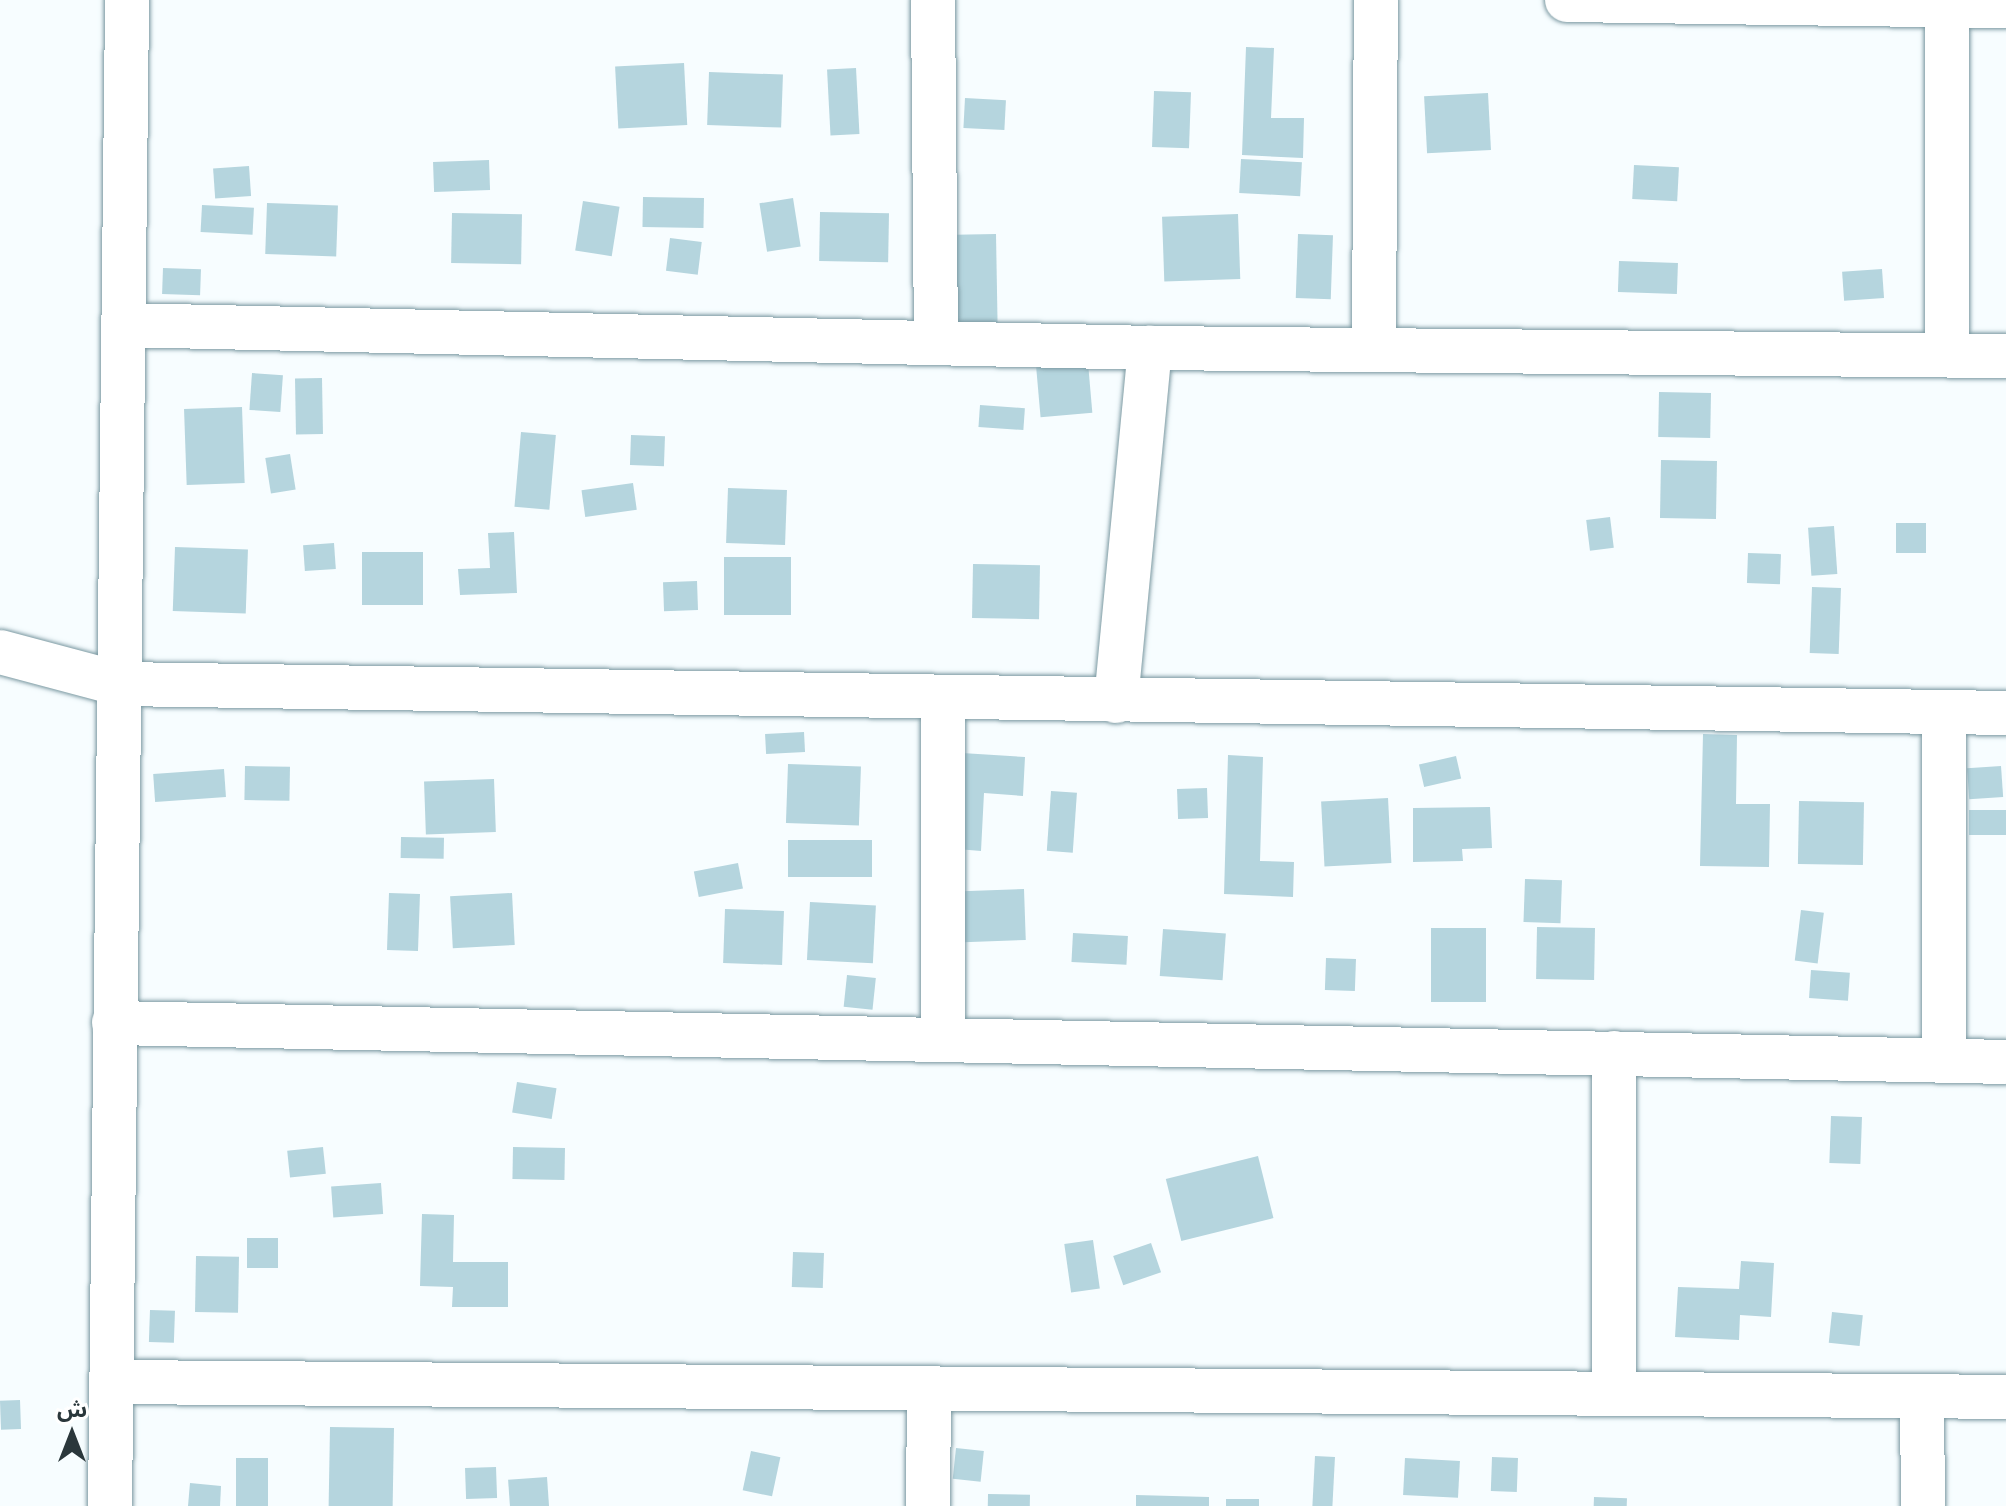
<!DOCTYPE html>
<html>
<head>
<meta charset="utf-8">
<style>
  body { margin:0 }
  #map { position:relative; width:2006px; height:1506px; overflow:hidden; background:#f7fdff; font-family:"Varela Round","Noto Sans Arabic",sans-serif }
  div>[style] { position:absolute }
  .building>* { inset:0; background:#b5d5de; transform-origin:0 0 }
  .roads { filter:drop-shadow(0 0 2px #7b99a2) drop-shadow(0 0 2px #7b99a2) }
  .street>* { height:44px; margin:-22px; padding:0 22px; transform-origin:22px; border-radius:22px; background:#fff }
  span { translate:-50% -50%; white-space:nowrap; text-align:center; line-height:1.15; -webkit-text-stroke:6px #fff; paint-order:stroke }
  .north { position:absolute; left:32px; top:1394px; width:80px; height:80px; -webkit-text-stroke:6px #fff; paint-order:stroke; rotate:0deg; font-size:22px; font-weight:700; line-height:32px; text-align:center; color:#2a373b }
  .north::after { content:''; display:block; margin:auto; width:28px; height:36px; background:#2a373b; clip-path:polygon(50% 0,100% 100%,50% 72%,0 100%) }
</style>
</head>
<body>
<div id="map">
  <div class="building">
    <i style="clip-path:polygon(1246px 47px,1274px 48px,1271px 118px,1304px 118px,1303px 158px,1242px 155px)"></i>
    <i style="left:684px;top:63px;width:62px;height:69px;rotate:87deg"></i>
    <i style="left:856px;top:68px;width:66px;height:29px;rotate:87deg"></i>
    <i style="left:709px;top:72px;width:74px;height:53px;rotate:2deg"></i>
    <i style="left:1154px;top:91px;width:37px;height:56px;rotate:2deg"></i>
    <i style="left:1488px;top:93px;width:57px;height:64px;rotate:87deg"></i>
    <i style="left:965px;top:98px;width:41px;height:30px;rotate:3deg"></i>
    <i style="left:1241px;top:159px;width:61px;height:34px;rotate:3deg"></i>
    <i style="left:489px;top:160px;width:30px;height:56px;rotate:88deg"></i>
    <i style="left:1634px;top:165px;width:45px;height:34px;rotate:3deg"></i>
    <i style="left:249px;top:166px;width:30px;height:36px;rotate:86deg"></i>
    <i style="left:643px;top:197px;width:61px;height:30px;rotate:1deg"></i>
    <i style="left:793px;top:198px;width:49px;height:34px;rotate:81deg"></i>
    <i style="left:583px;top:201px;width:37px;height:50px;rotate:9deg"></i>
    <i style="left:267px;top:203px;width:71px;height:51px;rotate:2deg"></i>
    <i style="left:202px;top:205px;width:52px;height:27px;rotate:3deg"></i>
    <i style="left:820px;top:212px;width:69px;height:49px;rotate:1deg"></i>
    <i style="left:452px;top:213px;width:70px;height:50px;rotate:1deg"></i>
    <i style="left:1238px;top:214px;width:65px;height:76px;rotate:88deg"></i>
    <i style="left:996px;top:234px;width:88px;height:41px;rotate:89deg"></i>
    <i style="left:1298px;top:234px;width:35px;height:64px;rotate:2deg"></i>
    <i style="left:670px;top:238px;width:32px;height:33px;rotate:7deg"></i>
    <i style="left:1619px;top:261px;width:59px;height:31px;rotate:2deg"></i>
    <i style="left:163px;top:268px;width:38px;height:26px;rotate:2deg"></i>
    <i style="left:1882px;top:269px;width:29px;height:40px;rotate:86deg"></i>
    <i style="left:1088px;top:363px;width:50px;height:52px;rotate:85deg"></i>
    <i style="left:252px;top:373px;width:31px;height:37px;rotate:4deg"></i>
    <i style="left:322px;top:378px;width:56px;height:27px;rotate:89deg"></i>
    <i style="left:1659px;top:392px;width:52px;height:45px;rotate:1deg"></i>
    <i style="left:980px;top:405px;width:45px;height:22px;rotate:4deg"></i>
    <i style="left:242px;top:407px;width:76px;height:58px;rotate:88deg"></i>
    <i style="left:521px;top:432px;width:35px;height:75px;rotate:5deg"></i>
    <i style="left:631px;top:435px;width:34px;height:30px;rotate:2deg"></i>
    <i style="left:290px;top:454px;width:36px;height:25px;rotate:81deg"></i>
    <i style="left:1661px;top:460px;width:56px;height:58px;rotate:1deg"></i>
    <i style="left:633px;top:483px;width:27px;height:52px;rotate:82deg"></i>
    <i style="left:728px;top:488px;width:59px;height:55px;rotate:2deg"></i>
    <i style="left:1610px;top:517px;width:31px;height:24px;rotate:83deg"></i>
    <i style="left:1896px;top:523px;width:30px;height:30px"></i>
    <i style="left:1834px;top:526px;width:48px;height:26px;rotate:86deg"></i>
    <i style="clip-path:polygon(514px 532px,517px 593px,460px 595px,458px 569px,490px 568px,488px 533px)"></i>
    <i style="left:334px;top:543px;width:26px;height:31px;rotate:86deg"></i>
    <i style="left:175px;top:547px;width:73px;height:64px;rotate:2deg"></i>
    <i style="left:423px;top:552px;width:53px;height:61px;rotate:90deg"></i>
    <i style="left:1748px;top:553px;width:33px;height:30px;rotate:2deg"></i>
    <i style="left:724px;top:557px;width:67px;height:58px"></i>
    <i style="left:973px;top:564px;width:67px;height:54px;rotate:1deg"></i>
    <i style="left:697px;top:581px;width:29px;height:34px;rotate:88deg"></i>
    <i style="left:1812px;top:587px;width:29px;height:66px;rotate:2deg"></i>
    <i style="left:804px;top:732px;width:20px;height:39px;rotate:87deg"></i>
    <i style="clip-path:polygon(1703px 734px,1737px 735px,1736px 804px,1770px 804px,1769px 867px,1700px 866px)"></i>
    <i style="clip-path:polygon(962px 753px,1025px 757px,1023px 796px,984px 793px,981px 851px,957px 849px)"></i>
    <i style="clip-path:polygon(1228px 755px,1263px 757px,1260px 861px,1294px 862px,1293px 897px,1224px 894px)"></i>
    <i style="left:1456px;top:756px;width:23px;height:38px;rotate:77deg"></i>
    <i style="left:788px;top:764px;width:73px;height:59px;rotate:2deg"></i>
    <i style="left:245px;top:766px;width:45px;height:34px;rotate:1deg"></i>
    <i style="left:2001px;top:766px;width:31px;height:34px;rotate:86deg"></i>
    <i style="left:224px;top:769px;width:28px;height:71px;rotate:86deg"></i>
    <i style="left:494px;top:779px;width:53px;height:70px;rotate:88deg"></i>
    <i style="left:1207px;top:788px;width:30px;height:30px;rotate:88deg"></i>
    <i style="left:1051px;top:791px;width:26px;height:60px;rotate:4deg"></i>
    <i style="left:1388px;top:798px;width:65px;height:67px;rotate:87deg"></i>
    <i style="left:1799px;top:801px;width:65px;height:63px;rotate:1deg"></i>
    <i style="clip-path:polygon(1490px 807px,1492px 848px,1462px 849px,1463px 861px,1413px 862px,1413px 808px)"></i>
    <i style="left:2006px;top:810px;width:25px;height:37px;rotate:90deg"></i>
    <i style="left:401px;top:837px;width:43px;height:21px;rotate:1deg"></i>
    <i style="left:872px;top:840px;width:37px;height:84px;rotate:90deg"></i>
    <i style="left:738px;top:863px;width:26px;height:45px;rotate:79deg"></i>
    <i style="left:1525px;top:879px;width:37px;height:43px;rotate:2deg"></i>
    <i style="left:1024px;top:889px;width:51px;height:69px;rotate:88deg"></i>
    <i style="left:389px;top:893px;width:31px;height:57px;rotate:2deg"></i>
    <i style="left:512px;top:893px;width:52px;height:62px;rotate:87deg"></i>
    <i style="left:810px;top:902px;width:66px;height:58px;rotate:3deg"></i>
    <i style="left:725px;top:909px;width:59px;height:54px;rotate:2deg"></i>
    <i style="left:1801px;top:910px;width:23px;height:51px;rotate:7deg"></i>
    <i style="left:1537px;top:927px;width:58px;height:52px;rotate:1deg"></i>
    <i style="left:1431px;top:928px;width:55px;height:74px"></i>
    <i style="left:1163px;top:929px;width:63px;height:47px;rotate:4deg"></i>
    <i style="left:1073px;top:933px;width:55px;height:29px;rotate:3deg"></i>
    <i style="left:1326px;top:958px;width:30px;height:32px;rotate:2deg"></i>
    <i style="left:1811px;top:970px;width:39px;height:28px;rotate:4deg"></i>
    <i style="left:847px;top:975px;width:29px;height:32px;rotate:6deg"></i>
    <i style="left:517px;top:1082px;width:40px;height:31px;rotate:9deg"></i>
    <i style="left:1831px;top:1116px;width:31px;height:47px;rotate:2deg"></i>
    <i style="left:323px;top:1147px;width:27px;height:36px;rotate:84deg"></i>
    <i style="left:513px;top:1147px;width:52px;height:32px;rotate:1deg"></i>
    <i style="left:1258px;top:1156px;width:64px;height:95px;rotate:76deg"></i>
    <i style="left:381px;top:1183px;width:31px;height:50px;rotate:86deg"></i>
    <i style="clip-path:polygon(422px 1214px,454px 1215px,453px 1262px,508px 1262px,508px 1307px,452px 1307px,453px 1287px,420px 1286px)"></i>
    <i style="left:247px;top:1238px;width:31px;height:30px"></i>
    <i style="left:1093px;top:1240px;width:49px;height:29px;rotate:82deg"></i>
    <i style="left:1151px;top:1243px;width:31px;height:40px;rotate:71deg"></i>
    <i style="left:793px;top:1252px;width:31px;height:35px;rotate:2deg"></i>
    <i style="left:196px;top:1256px;width:43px;height:56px;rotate:1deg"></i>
    <i style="clip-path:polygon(1741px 1261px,1774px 1263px,1771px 1317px,1740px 1315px,1739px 1340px,1675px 1337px,1678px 1287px,1739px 1289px)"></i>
    <i style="left:150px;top:1310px;width:25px;height:32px;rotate:2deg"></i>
    <i style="left:1832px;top:1312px;width:31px;height:31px;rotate:6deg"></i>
    <i style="left:20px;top:1400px;width:29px;height:20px;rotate:88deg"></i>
    <i style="left:330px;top:1427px;width:64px;height:79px;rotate:1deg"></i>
    <i style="left:956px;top:1448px;width:28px;height:31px;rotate:6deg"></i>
    <i style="left:751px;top:1451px;width:30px;height:40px;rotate:12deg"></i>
    <i style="left:1315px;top:1456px;width:20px;height:50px;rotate:3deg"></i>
    <i style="left:1492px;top:1457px;width:26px;height:34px;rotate:2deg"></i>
    <i style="left:236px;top:1458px;width:32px;height:48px"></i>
    <i style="left:1405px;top:1458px;width:55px;height:37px;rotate:3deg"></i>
    <i style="left:496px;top:1467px;width:31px;height:31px;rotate:88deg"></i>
    <i style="left:547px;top:1477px;width:29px;height:39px;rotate:86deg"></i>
    <i style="clip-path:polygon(190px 1483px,221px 1486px,220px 1506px,188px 1506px)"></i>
    <i style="left:988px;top:1494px;width:42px;height:12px;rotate:1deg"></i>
    <i style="clip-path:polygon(1136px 1495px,1209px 1497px,1209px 1506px,1136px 1506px)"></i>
    <i style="left:1594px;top:1497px;width:33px;height:9px;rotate:2deg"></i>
    <i style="left:1226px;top:1499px;width:33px;height:7px"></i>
  </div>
  <div class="roads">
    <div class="street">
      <i style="left:933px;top:0;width:338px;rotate:89.5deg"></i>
      <i style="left:1567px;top:0;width:439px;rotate:0.8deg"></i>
      <i style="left:1947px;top:5px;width:350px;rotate:90deg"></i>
      <i style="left:123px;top:325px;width:1027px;rotate:1.28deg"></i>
      <i style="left:1150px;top:348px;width:856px;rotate:0.54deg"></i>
      <i style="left:1374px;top:350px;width:350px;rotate:-89.7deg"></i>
      <i style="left:0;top:652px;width:124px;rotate:14.9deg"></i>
      <i style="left:120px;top:684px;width:1886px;rotate:0.88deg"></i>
      <i style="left:943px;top:697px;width:343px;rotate:90deg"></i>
      <i style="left:1116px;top:701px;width:355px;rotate:-84.5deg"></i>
      <i style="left:1944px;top:712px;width:348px;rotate:90deg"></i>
      <i style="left:114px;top:1023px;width:1892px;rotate:1.18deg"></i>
      <i style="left:1614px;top:1053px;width:341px;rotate:90deg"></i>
      <i style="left:112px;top:1382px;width:1894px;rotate:0.45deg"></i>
      <i style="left:1922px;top:1397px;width:109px;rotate:89.5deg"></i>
      <i style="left:110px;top:1506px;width:1506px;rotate:-89.35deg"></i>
      <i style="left:928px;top:1506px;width:118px;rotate:-89.5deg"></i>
    </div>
  </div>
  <div class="north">ش</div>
</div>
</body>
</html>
